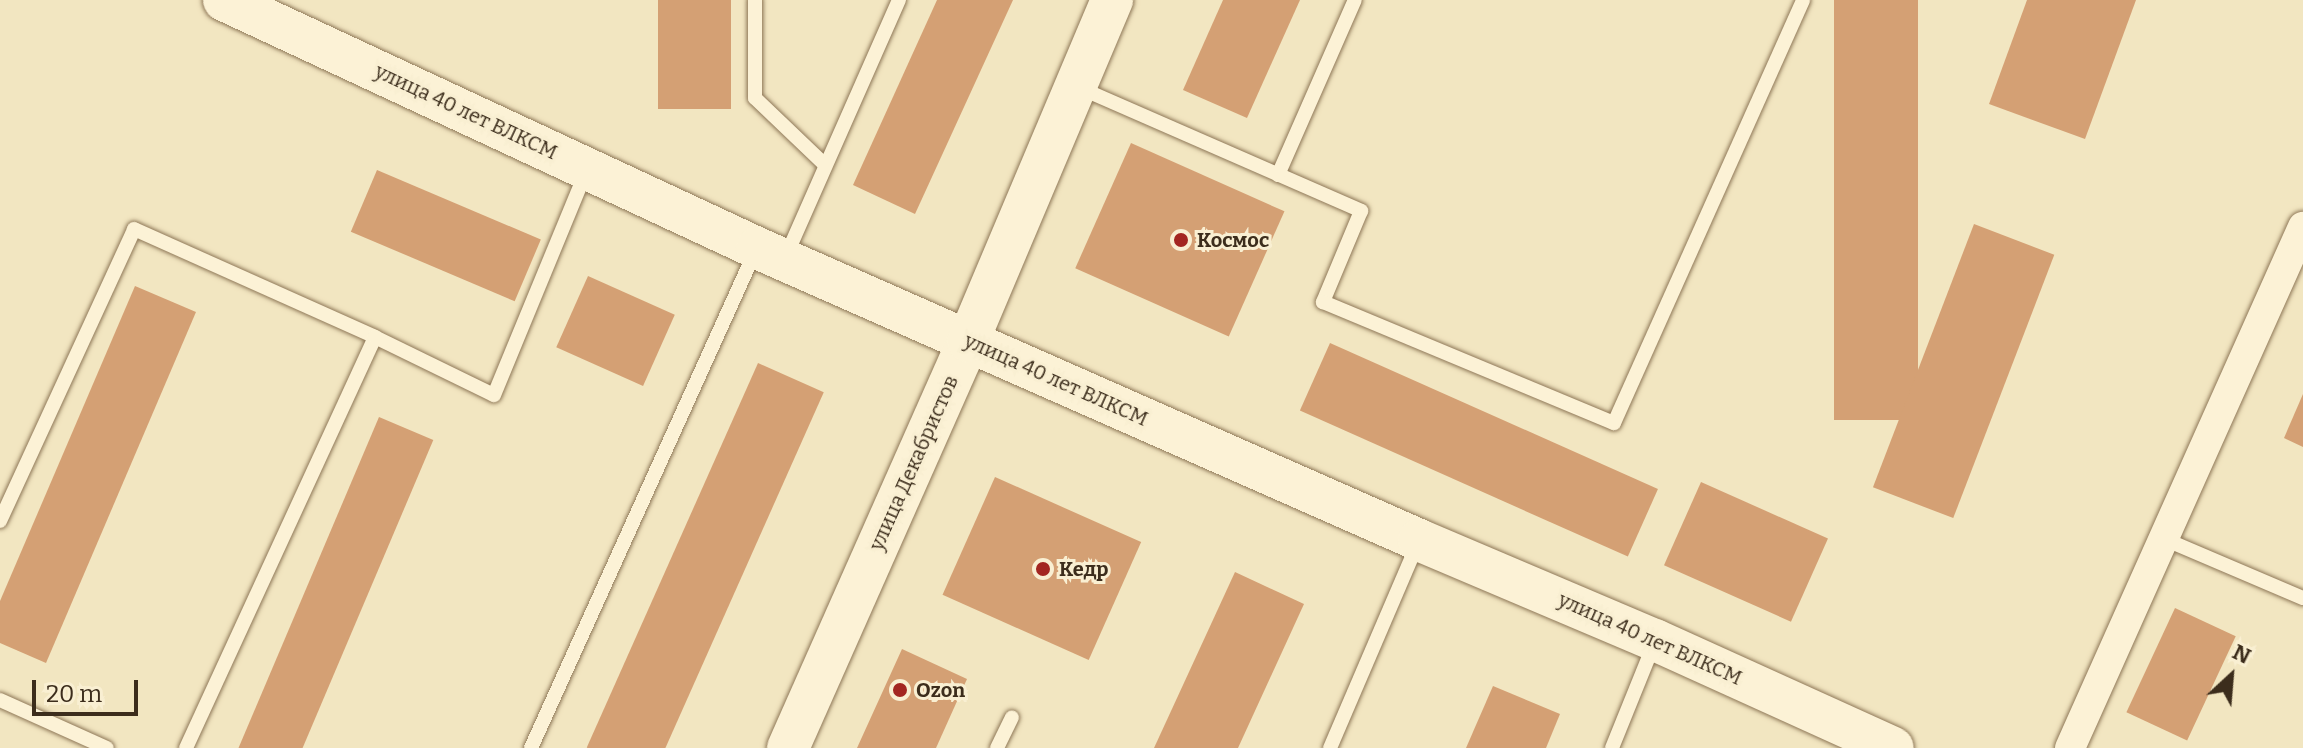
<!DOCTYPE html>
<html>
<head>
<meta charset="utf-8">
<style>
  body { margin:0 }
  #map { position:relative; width:2303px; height:748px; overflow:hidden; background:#f2e6c1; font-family:Bitter,serif }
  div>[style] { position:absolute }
  .building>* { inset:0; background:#d4a074; transform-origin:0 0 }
  .roads { filter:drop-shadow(0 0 2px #8e7757) drop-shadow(0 0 2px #8e7757) }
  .service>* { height:14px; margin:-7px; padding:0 7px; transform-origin:7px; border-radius:7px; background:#fcf2d6 }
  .minor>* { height:30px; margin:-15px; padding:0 15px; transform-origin:15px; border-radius:15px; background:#fcf2d6 }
  .secondary>* { height:42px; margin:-21px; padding:0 21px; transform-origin:21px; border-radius:21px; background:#fcf2d6 }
  .dots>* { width:22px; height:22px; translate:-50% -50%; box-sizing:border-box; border:4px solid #f9efd2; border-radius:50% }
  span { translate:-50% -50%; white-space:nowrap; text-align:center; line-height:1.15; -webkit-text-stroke:6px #f9efd2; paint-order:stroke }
  .street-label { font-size:20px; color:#3c2d1c }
  .poi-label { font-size:20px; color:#3c2d1c; font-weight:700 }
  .left { translate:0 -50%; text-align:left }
  .north { position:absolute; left:2191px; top:636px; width:80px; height:80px; -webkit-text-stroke:6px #f9efd2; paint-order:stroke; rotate:26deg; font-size:22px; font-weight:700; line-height:32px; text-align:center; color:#3c2d1c }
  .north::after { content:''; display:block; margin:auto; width:28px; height:36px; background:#3c2d1c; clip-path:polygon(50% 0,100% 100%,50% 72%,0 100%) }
  .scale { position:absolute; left:32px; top:680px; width:106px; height:36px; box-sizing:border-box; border:4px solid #3c2d1c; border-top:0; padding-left:10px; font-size:24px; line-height:28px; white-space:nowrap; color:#3c2d1c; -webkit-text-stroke:6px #f9efd2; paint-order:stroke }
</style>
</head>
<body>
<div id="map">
  <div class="building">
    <i style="left:658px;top:0;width:73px;height:109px"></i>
    <i style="clip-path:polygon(937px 0,1013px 0,915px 214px,853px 185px)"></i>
    <i style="clip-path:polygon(1223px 0,1300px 0,1247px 118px,1183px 90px)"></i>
    <i style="left:1834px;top:0;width:84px;height:420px"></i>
    <i style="clip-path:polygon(2027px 0,2136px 0,2085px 139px,1989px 104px)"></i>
    <i style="left:1131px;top:143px;width:168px;height:137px;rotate:24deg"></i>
    <i style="left:377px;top:170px;width:178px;height:67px;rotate:23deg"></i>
    <i style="left:1974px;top:224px;width:86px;height:282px;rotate:21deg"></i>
    <i style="left:588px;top:276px;width:95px;height:78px;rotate:24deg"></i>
    <i style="clip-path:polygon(135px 286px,196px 312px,46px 663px,0 643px,0 601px)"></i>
    <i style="left:1330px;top:343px;width:359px;height:74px;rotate:24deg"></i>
    <i style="left:758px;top:363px;width:72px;height:421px;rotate:24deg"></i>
    <i style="clip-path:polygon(2303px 394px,2303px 447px,2284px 438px)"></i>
    <i style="left:379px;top:417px;width:59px;height:360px;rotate:23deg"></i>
    <i style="left:995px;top:477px;width:160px;height:129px;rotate:24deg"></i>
    <i style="left:1701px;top:482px;width:139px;height:91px;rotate:24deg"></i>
    <i style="clip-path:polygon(1235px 572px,1304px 604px,1238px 748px,1154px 748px)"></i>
    <i style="left:2175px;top:608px;width:67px;height:115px;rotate:25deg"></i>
    <i style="clip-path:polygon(902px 649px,967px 679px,936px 748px,857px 748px)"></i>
    <i style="clip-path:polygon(1493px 686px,1560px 714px,1546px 748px,1466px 748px)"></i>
  </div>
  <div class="roads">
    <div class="service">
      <i style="left:755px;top:0;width:98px;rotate:90deg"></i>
      <i style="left:755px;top:98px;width:97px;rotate:43.7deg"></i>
      <i style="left:1080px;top:88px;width:307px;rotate:23.6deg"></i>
      <i style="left:1361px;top:211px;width:99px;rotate:112.7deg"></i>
      <i style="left:1323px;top:302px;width:315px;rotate:22.6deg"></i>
      <i style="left:1614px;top:423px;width:463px;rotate:-65.9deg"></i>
      <i style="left:1278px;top:175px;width:191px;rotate:-66.3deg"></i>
      <i style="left:786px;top:256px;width:280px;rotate:-66.2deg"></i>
      <i style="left:0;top:521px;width:321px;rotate:-65.3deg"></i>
      <i style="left:134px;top:229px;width:264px;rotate:24.1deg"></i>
      <i style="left:2162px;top:538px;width:153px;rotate:23.1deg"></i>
      <i style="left:0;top:700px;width:117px;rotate:24.2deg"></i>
      <i style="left:186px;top:748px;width:452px;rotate:-65.3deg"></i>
      <i style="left:375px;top:337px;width:132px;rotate:26deg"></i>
      <i style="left:494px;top:395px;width:241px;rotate:-67.6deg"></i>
      <i style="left:531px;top:748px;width:544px;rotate:-65.7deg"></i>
      <i style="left:997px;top:748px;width:34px;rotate:-64deg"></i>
      <i style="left:1330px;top:748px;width:221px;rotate:-66.8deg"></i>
      <i style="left:1612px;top:748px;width:112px;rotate:-68deg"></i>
    </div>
    <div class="minor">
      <i style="left:2070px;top:748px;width:571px;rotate:-65.91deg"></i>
    </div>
    <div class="secondary">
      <i style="left:224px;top:0;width:588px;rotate:24.95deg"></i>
      <i style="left:757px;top:248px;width:724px;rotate:23.8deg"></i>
      <i style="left:1419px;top:540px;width:256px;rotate:23deg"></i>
      <i style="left:1655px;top:640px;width:261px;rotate:24.4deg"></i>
      <i style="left:788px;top:748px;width:445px;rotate:-66.1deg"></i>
      <i style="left:968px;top:341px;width:370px;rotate:-67.1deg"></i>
    </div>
  </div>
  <div class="dots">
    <i style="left:1181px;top:240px;background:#a32621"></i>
    <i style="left:1043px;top:569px;background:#a32621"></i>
    <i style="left:900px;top:690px;background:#a32621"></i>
  </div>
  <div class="street-label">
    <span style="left:466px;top:112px;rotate:25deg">улица 40 лет ВЛКСМ</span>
    <span style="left:1056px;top:380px;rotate:24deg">улица 40 лет ВЛКСМ</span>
    <span style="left:914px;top:463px;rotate:-66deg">улица Декабристов</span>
    <span style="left:1650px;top:639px;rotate:24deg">улица 40 лет ВЛКСМ</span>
  </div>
  <div class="poi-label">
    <span class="left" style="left:1197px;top:240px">Космос</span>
    <span class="left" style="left:1059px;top:569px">Кедр</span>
    <span class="left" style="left:916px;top:690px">Ozon</span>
  </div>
  <div class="north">N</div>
  <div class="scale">20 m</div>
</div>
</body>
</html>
